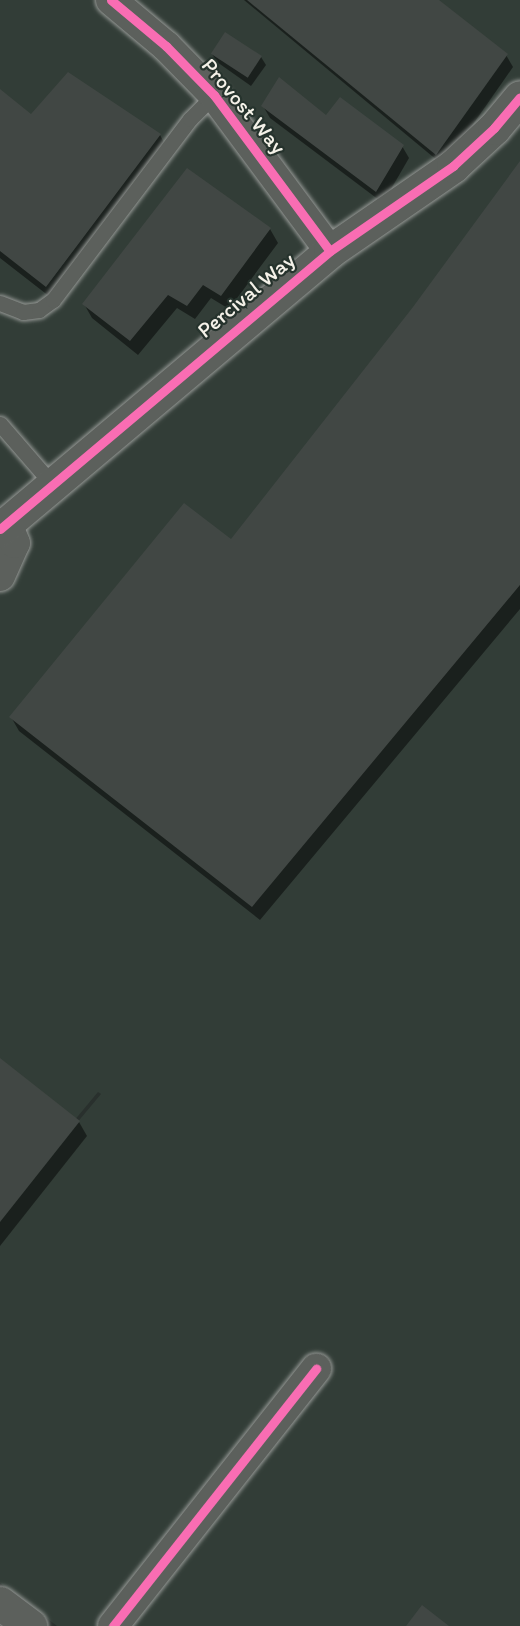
<!DOCTYPE html>
<html>
<head>
<meta charset="utf-8">
<style>
  body { margin:0 }
  #map { position:relative; width:520px; height:1626px; overflow:hidden; background:#29302d; font-family:Itim,sans-serif }
  div>[style] { position:absolute }
  .built>* { inset:0; background:#323d37 }
  .shadow>* { inset:0; background:#0007 }
  .building>* { inset:0; background:#414744; transform-origin:0 0 }
  .roads { filter:drop-shadow(0 0 2px #969996) drop-shadow(0 0 2px #969996) }
  .service>* { height:15px; margin:-7.5px; padding:0 7.5px; transform-origin:7.5px; border-radius:7.5px; background:#5c605c }
  .minor>* { height:30px; margin:-15px; padding:0 15px; transform-origin:15px; border-radius:15px; background:#5c605c }
  .tertiary>* { height:33px; margin:-16.5px; padding:0 16.5px; transform-origin:16.5px; border-radius:16.5px; background:#5c605c }
  .cycleway>* { height:9px; margin:-4.5px; padding:0 4.5px; transform-origin:4.5px; border-radius:4.5px; background:#f96db3 }
  span { translate:-50% -50%; white-space:nowrap; text-align:center; line-height:1.15; -webkit-text-stroke:4.5px #26332d; paint-order:stroke }
  .street-label { font-size:22px; color:#f4f1e8 }
</style>
</head>
<body>
<div id="map">
  <div class="built">
    <i style="clip-path:polygon(0 0,520px 0,520px 582px,320px 825px,520px 585px,520px 1626px,57px 1626px,0 1583px,0 1215px,101px 1094px,98px 1092px,0 1210px)"></i>
  </div>
  <div class="shadow">
    <i style="clip-path:polygon(244px 0,436px 0,506px 55px,513px 67px,444px 166px)"></i>
    <i style="clip-path:polygon(212px 54px,261px 57px,266px 65px,251px 86px,217px 62px)"></i>
    <i style="clip-path:polygon(0 91px,31px 116px,160px 135px,168px 150px,54px 300px,0 258px)"></i>
    <i style="clip-path:polygon(263px 106px,326px 117px,402px 146px,409px 158px,383px 203px,270px 118px)"></i>
    <i style="clip-path:polygon(520px 164px,520px 609px,260px 920px,19px 731px,11px 717px,231px 542px,414px 307px)"></i>
    <i style="clip-path:polygon(270px 229px,278px 243px,229px 309px,211px 298px,195px 319px,177px 308px,138px 355px,92px 318px,84px 304px)"></i>
    <i style="clip-path:polygon(0 1060px,79px 1122px,87px 1136px,0 1246px)"></i>
  </div>
  <div class="building">
    <i style="clip-path:polygon(247px 0,439px 0,508px 54px,436px 155px)"></i>
    <i style="left:225px;top:32px;width:44px;height:26px;rotate:33deg"></i>
    <i style="clip-path:polygon(68px 72px,161px 134px,46px 287px,0 251px,0 89px,31px 114px)"></i>
    <i style="clip-path:polygon(279px 77px,326px 115px,340px 97px,404px 145px,376px 192px,261px 106px)"></i>
    <i style="clip-path:polygon(520px 161px,520px 585px,252px 907px,9px 717px,184px 503px,231px 539px,413px 307px)"></i>
    <i style="clip-path:polygon(187px 168px,271px 228px,221px 296px,203px 285px,187px 306px,168px 295px,130px 341px,82px 304px)"></i>
    <i style="clip-path:polygon(0 1058px,80px 1121px,0 1222px)"></i>
    <i style="clip-path:polygon(422px 1605px,449px 1626px,406px 1626px)"></i>
  </div>
  <div class="roads">
    <div class="service">
      <i style="left:0;top:303px;width:25px;rotate:21deg"></i>
      <i style="left:23px;top:312px;width:16px;rotate:-7deg"></i>
      <i style="left:39px;top:310px;width:17px;rotate:-36deg"></i>
      <i style="left:53px;top:300px;width:227px;rotate:-52.9deg"></i>
      <i style="left:190px;top:119px;width:34px;rotate:-45deg"></i>
      <i style="left:0;top:424px;width:79px;rotate:49.1deg"></i>
    </div>
    <div class="minor">
      <i style="left:111px;top:0;width:72px;rotate:39.9deg"></i>
      <i style="left:166px;top:46px;width:69px;rotate:45.6deg"></i>
      <i style="left:214px;top:95px;width:194px;rotate:53.4deg"></i>
      <i style="left:0;top:576px;width:36px;rotate:-66deg"></i>
      <i style="left:15px;top:543px;width:21px;rotate:-113deg"></i>
      <i style="left:113px;top:1626px;width:328px;rotate:-51.7deg"></i>
    </div>
    <div class="tertiary">
      <i style="left:0;top:529px;width:431px;rotate:-40.1deg"></i>
      <i style="left:330px;top:251px;width:150px;rotate:-34.6deg"></i>
      <i style="left:453px;top:166px;width:56px;rotate:-42.8deg"></i>
      <i style="left:494px;top:128px;width:40px;rotate:-50deg"></i>
      <i style="left:0;top:1603px;width:38px;rotate:37deg"></i>
    </div>
  </div>
  <div class="cycleway">
    <i style="left:111px;top:0;width:72px;rotate:39.9deg"></i>
    <i style="left:166px;top:46px;width:69px;rotate:45.6deg"></i>
    <i style="left:214px;top:95px;width:194px;rotate:53.4deg"></i>
    <i style="left:0;top:529px;width:431px;rotate:-40.1deg"></i>
    <i style="left:330px;top:251px;width:150px;rotate:-34.6deg"></i>
    <i style="left:453px;top:166px;width:56px;rotate:-42.8deg"></i>
    <i style="left:494px;top:128px;width:40px;rotate:-50deg"></i>
    <i style="left:113px;top:1626px;width:328px;rotate:-51.7deg"></i>
  </div>
  <div class="street-label">
    <span style="left:244px;top:106px;rotate:50deg">Provost Way</span>
    <span style="left:246px;top:295px;rotate:-40deg">Percival Way</span>
  </div>
</div>
</body>
</html>
